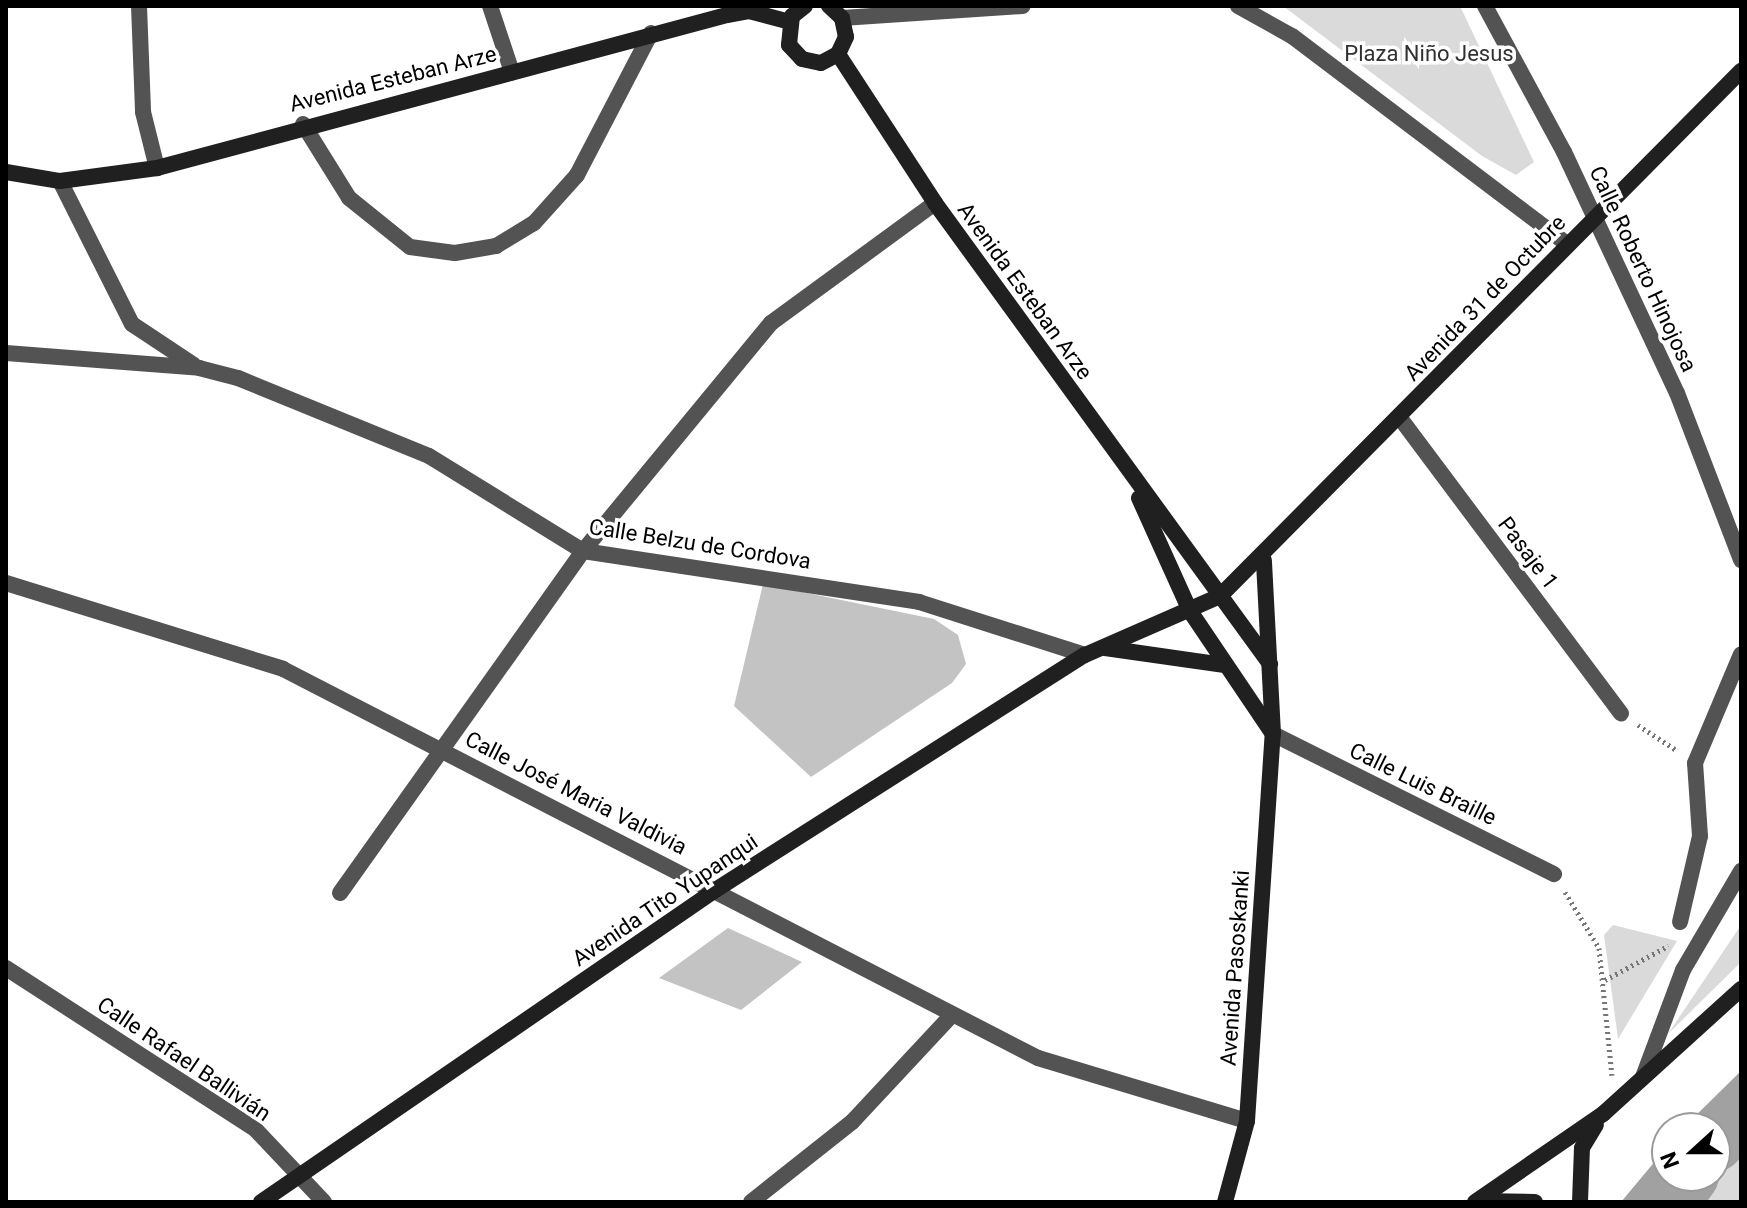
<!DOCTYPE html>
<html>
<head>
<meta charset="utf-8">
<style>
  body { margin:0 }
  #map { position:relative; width:1747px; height:1208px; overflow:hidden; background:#fff; font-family:Roboto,sans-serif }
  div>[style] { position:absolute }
  .green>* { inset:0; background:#dadada }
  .water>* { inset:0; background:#a1a1a1 }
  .river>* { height:56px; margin:-28px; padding:0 28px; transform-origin:28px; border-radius:28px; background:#a1a1a1 }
  .building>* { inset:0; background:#c3c3c3 }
  .path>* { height:5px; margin-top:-2.5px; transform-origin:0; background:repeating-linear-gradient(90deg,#757575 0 2px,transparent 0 6px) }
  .service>* { height:16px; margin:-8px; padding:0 8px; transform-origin:8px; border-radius:8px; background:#535353 }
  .minor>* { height:16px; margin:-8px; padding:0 8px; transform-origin:8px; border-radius:8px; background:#535353 }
  .tertiary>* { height:16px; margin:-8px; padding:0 8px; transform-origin:8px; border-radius:8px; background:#535353 }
  .secondary>* { height:16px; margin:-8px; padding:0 8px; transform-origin:8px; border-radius:8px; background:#202020 }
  span { translate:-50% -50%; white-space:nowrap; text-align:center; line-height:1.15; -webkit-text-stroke:7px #fff; paint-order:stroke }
  .park-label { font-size:22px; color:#313131 }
  .street-label { font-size:22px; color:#000 }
  .frame { position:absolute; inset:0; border:8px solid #000; pointer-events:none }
  .north { position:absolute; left:1651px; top:1112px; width:80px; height:80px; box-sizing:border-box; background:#fff; border:2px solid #999; border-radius:50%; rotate:249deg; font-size:22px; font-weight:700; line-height:32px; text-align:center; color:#000 }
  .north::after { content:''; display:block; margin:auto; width:28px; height:36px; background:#000; clip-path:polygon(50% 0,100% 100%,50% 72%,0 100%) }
</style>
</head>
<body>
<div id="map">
  <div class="green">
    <i style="clip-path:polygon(1283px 6px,1460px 6px,1534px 162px,1516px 175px,1482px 156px)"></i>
    <i style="clip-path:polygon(1613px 925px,1677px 941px,1618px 1039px,1604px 935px)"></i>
    <i style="clip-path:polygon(1741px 925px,1741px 962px,1668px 1034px)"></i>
    <i style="clip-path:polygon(1727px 1145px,1741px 1155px,1741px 1202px,1685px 1202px,1704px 1176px,1715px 1176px)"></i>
  </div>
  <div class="water">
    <i style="clip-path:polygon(1741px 1071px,1741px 1118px,1715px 1144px,1715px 1128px,1683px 1128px)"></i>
    <i style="clip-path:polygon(1667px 1147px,1667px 1176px,1691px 1176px,1672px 1202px,1621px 1202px)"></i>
  </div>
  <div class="river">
    <i style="left:1715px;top:1144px;width:37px;rotate:-45deg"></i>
    <i style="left:1672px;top:1202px;width:32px;rotate:-54deg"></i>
  </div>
  <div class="building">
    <i style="clip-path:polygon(763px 584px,934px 619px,958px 635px,966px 664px,952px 683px,811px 777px,734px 706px)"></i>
    <i style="clip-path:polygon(728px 928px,802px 962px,741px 1010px,659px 978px)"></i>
  </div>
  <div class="path">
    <i style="left:1638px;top:725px;width:45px;rotate:33.3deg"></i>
    <i style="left:1565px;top:892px;width:66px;rotate:58.7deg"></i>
    <i style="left:1599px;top:948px;width:128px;rotate:84.2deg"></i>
    <i style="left:1605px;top:980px;width:72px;rotate:-28.4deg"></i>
  </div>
  <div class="service">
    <i style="left:1680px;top:922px;width:88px;rotate:-76.9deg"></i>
    <i style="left:1700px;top:836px;width:73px;rotate:-93.9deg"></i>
    <i style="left:1695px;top:763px;width:118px;rotate:-67.1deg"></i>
  </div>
  <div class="minor">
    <i style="left:139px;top:6px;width:106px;rotate:87.8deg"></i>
    <i style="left:143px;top:112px;width:58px;rotate:76deg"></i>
    <i style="left:490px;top:6px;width:70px;rotate:71.6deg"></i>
    <i style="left:1238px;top:6px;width:62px;rotate:29.1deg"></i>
    <i style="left:1292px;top:36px;width:345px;rotate:37.1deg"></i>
    <i style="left:1485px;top:6px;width:166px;rotate:61.6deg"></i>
    <i style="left:1564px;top:152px;width:266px;rotate:64.9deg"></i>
    <i style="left:1677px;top:393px;width:179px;rotate:69deg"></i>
    <i style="left:842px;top:18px;width:181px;rotate:-3.8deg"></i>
    <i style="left:303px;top:124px;width:87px;rotate:58.1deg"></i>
    <i style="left:349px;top:198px;width:78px;rotate:38.8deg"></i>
    <i style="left:410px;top:247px;width:45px;rotate:7.6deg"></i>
    <i style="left:455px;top:253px;width:42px;rotate:-9.7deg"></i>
    <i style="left:496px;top:246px;width:44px;rotate:-31.2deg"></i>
    <i style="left:534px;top:223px;width:64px;rotate:-48.1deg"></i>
    <i style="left:577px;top:175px;width:160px;rotate:-62.5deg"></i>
    <i style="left:60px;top:181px;width:160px;rotate:63.3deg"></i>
    <i style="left:132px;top:324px;width:74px;rotate:33.5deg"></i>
    <i style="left:6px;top:353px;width:194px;rotate:4.4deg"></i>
    <i style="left:199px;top:368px;width:40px;rotate:14.4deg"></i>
    <i style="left:238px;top:378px;width:206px;rotate:22.2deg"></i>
    <i style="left:429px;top:456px;width:181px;rotate:31.7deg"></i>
    <i style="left:583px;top:551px;width:340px;rotate:8.6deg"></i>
    <i style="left:919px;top:602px;width:174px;rotate:17.7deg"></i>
    <i style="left:1400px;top:418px;width:369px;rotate:53.2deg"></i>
    <i style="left:6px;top:583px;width:290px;rotate:17.2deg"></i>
    <i style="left:283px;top:669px;width:849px;rotate:27.26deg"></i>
    <i style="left:1038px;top:1058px;width:218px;rotate:16.8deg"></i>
    <i style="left:1273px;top:734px;width:314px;rotate:26.5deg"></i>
    <i style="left:340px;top:893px;width:420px;rotate:-54.6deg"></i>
    <i style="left:583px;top:551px;width:296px;rotate:-50.5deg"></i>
    <i style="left:771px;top:323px;width:203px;rotate:-36.2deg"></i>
    <i style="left:751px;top:1202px;width:129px;rotate:-38.4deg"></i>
    <i style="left:852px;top:1122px;width:144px;rotate:-47deg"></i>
  </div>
  <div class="tertiary">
    <i style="left:6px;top:968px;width:298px;rotate:32.9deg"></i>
    <i style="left:256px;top:1130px;width:99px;rotate:46.6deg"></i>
    <i style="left:1643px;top:1077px;width:114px;rotate:-69.5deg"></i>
    <i style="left:1683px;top:970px;width:115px;rotate:-59.6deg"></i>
  </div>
  <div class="secondary">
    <i style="left:805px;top:6px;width:16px;rotate:142deg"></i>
    <i style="left:792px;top:16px;width:29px;rotate:96deg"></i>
    <i style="left:789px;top:45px;width:19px;rotate:47deg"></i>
    <i style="left:802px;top:59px;width:19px;rotate:12deg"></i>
    <i style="left:821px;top:63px;width:19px;rotate:-28deg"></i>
    <i style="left:838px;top:54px;width:19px;rotate:-65deg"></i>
    <i style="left:846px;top:37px;width:19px;rotate:-102deg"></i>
    <i style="left:842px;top:18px;width:18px;rotate:-137deg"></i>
    <i style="left:838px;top:54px;width:178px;rotate:56.9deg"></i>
    <i style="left:935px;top:203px;width:570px;rotate:53.99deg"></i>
    <i style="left:6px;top:172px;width:55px;rotate:9.5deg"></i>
    <i style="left:60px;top:181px;width:98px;rotate:-7.6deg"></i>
    <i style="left:157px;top:168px;width:590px;rotate:-15.03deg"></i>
    <i style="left:727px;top:15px;width:22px;rotate:-10deg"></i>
    <i style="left:749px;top:11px;width:42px;rotate:15deg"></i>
    <i style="left:1139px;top:498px;width:124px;rotate:65.7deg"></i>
    <i style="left:1190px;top:611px;width:145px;rotate:56deg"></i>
    <i style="left:1105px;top:648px;width:121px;rotate:8.1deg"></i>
    <i style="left:1477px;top:1201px;width:58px;rotate:1deg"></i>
    <i style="left:261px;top:1202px;width:553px;rotate:-34.47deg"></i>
    <i style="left:717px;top:889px;width:436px;rotate:-32.5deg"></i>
    <i style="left:1085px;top:655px;width:147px;rotate:-23.6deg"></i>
    <i style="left:1220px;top:596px;width:740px;rotate:-45.22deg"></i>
    <i style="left:1225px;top:1202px;width:84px;rotate:-74.8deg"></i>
    <i style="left:1247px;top:1121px;width:388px;rotate:-86.2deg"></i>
    <i style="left:1273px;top:734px;width:174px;rotate:-93deg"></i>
    <i style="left:1475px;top:1202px;width:155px;rotate:-34.5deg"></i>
    <i style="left:1603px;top:1114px;width:186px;rotate:-42.2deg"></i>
    <i style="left:1580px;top:1202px;width:54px;rotate:-87.9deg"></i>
    <i style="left:1582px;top:1148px;width:27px;rotate:-59deg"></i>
  </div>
  <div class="park-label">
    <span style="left:1429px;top:54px">Plaza Niño Jesus</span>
  </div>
  <div class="street-label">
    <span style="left:393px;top:79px;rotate:-14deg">Avenida Esteban Arze</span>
    <span style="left:1643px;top:269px;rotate:65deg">Calle Roberto Hinojosa</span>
    <span style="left:1025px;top:291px;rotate:54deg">Avenida Esteban Arze</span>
    <span style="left:1485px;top:298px;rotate:-46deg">Avenida 31 de Octubre</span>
    <span style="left:700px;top:544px;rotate:9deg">Calle Belzu de Cordova</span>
    <span style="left:1528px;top:553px;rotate:53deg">Pasaje 1</span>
    <span style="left:1423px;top:784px;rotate:26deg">Calle Luis Braille</span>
    <span style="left:576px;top:793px;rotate:27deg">Calle José Maria Valdivia</span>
    <span style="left:665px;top:900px;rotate:-34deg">Avenida Tito Yupanqui</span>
    <span style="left:1235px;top:968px;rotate:-86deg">Avenida Pasoskanki</span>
    <span style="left:184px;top:1059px;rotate:34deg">Calle Rafael Ballivián</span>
  </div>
  <div class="frame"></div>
  <div class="north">N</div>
</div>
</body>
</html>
